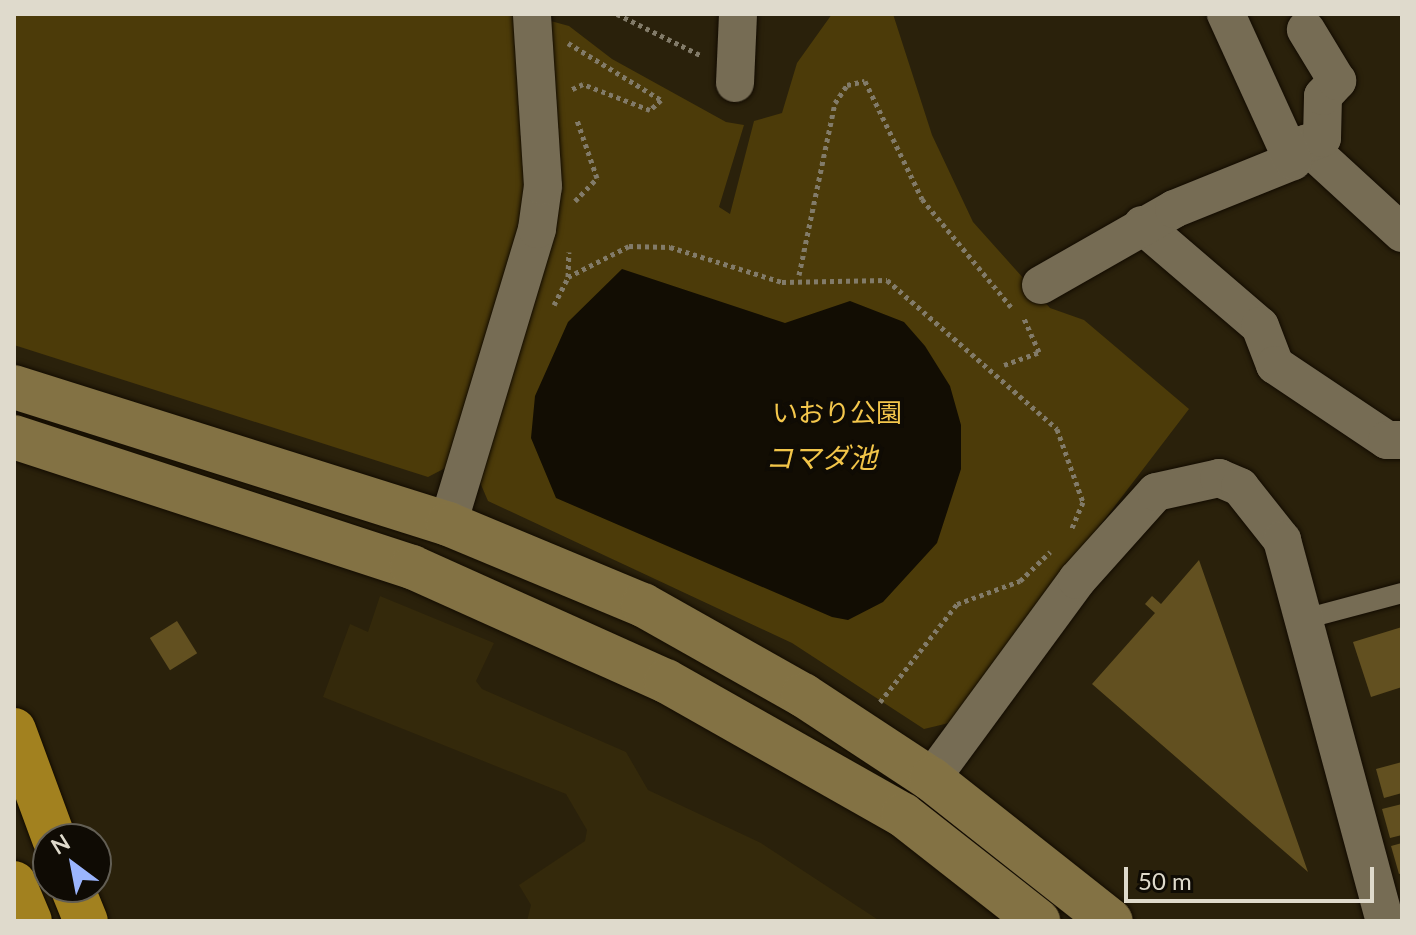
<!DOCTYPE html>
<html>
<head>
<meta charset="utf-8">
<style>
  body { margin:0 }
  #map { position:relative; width:1416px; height:935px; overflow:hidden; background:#2a210b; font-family:Lato,"Noto Sans JP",sans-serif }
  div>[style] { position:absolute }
  .built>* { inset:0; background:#34290b }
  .green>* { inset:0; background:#4c3b09 }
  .water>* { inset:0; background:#120d03 }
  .building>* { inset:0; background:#625020; transform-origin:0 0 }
  .path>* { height:5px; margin-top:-2.5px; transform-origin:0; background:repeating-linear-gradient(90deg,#827b69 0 4px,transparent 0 8px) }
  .roads { filter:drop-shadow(0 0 2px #120b00) drop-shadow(0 0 2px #120b00) }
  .lane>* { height:20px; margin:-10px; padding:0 10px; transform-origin:10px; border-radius:10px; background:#766c54 }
  .street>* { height:38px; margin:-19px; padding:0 19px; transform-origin:19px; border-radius:19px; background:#766c54 }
  .secondary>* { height:44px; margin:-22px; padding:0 22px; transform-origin:22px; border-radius:22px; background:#837244 }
  .highway>* { height:44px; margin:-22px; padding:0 22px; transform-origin:22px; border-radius:22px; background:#a2811f }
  span { translate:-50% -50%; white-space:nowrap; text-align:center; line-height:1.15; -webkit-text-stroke:8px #0f0b04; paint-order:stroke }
  .park-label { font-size:26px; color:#f4c74c }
  .water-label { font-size:28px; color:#f2c549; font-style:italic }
  .frame { position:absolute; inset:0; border:16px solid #dfdacc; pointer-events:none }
  .north { position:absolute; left:32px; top:823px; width:80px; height:80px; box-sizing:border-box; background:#0f0b04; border:2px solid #625e54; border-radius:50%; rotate:328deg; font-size:22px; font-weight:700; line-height:32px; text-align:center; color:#dfdacc }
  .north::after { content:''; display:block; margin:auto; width:28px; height:36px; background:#9bb5fd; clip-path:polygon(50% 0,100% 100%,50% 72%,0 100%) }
  .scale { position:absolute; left:1124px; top:867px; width:250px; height:36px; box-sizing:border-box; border:4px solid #dfdacc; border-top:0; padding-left:10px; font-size:24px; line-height:28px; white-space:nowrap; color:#dfdacc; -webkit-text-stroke:6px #0f0b04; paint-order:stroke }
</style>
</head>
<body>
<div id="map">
  <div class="built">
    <i style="clip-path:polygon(380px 596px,494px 643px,476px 681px,482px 689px,626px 752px,648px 790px,761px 843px,880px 921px,527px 921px,531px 905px,519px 885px,585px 841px,587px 830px,566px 794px,323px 697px,350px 624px,368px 632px)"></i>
  </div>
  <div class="green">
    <i style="clip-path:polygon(14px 14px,517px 14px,527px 203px,453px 464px,428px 477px,14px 345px)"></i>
    <i style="clip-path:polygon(832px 14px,893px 14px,932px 135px,973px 222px,1050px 308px,1084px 320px,1189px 409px,949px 723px,924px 729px,792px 643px,488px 501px,479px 480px,555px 222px,547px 20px,569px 26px,612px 59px,726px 122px,744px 125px,719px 207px,730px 214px,754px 121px,782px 113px,797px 63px)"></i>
  </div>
  <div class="water">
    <i style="clip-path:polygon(622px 269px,785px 323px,850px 301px,904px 322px,925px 346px,950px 386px,961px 425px,961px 469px,937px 543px,883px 602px,848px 620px,832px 617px,556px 498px,531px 438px,535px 396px,568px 322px)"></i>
  </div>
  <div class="building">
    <i style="clip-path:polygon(1199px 560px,1308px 872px,1092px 684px,1155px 613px,1145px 604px,1152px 596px,1161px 604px)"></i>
    <i style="left:177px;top:621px;width:38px;height:32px;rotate:58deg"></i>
    <i style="clip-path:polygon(1402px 627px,1402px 687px,1371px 697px,1353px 642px)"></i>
    <i style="clip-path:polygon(1402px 762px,1402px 793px,1384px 798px,1376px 769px)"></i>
    <i style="clip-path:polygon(1402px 804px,1402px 835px,1390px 838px,1382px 809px)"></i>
    <i style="clip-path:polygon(1402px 843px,1402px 873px,1399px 874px,1391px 846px)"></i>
  </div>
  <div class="path">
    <i style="left:617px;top:14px;width:95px;rotate:26.3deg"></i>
    <i style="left:568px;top:43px;width:109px;rotate:31.5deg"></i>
    <i style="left:661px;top:100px;width:15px;rotate:138deg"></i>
    <i style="left:650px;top:110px;width:72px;rotate:-158.8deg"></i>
    <i style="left:583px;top:84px;width:14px;rotate:155deg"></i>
    <i style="left:575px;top:201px;width:32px;rotate:-46deg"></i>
    <i style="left:597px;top:178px;width:61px;rotate:-109deg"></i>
    <i style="left:799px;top:275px;width:176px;rotate:-78.2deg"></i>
    <i style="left:835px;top:103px;width:22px;rotate:-56deg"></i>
    <i style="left:847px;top:85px;width:18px;rotate:-13deg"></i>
    <i style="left:865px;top:81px;width:131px;rotate:64.2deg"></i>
    <i style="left:922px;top:199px;width:140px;rotate:50.5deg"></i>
    <i style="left:568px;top:277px;width:25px;rotate:-88deg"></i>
    <i style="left:554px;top:305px;width:31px;rotate:-63deg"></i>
    <i style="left:568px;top:277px;width:68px;rotate:-26.9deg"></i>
    <i style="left:629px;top:246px;width:41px;rotate:1.4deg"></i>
    <i style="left:670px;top:247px;width:117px;rotate:17.4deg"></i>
    <i style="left:782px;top:282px;width:105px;rotate:-1.1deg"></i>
    <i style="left:887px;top:280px;width:226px;rotate:41.2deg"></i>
    <i style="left:1057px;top:429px;width:77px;rotate:70.4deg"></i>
    <i style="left:1083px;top:502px;width:30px;rotate:113deg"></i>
    <i style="left:1004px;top:365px;width:37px;rotate:-20deg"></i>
    <i style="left:1039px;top:352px;width:37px;rotate:-114deg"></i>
    <i style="left:880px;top:702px;width:125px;rotate:-51.8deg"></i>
    <i style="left:957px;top:604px;width:67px;rotate:-20.1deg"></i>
    <i style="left:1020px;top:581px;width:42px;rotate:-44deg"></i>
  </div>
  <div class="roads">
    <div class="lane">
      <i style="left:1308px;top:618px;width:97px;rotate:-14.9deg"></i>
    </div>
    <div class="street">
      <i style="left:735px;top:83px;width:69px;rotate:-87.5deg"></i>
      <i style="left:1305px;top:144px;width:132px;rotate:42.5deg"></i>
      <i style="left:1288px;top:150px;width:36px;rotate:-19deg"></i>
      <i style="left:1322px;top:138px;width:42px;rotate:-88.6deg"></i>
      <i style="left:1323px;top:96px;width:21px;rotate:-47deg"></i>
      <i style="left:1337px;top:81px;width:60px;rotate:-121.3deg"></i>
      <i style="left:1142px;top:225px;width:155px;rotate:40.6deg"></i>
      <i style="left:1260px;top:326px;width:42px;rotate:69deg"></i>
      <i style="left:1275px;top:365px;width:135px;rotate:33.8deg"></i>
      <i style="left:1387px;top:440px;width:15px"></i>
      <i style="left:1041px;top:285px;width:153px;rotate:-29.7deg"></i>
      <i style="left:1174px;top:209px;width:128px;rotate:-22deg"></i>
      <i style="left:1293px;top:161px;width:162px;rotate:-114.5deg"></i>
      <i style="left:448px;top:524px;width:308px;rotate:-73.2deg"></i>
      <i style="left:537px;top:229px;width:43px;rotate:-82.1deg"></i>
      <i style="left:543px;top:186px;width:172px;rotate:-93.7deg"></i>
      <i style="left:931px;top:779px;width:247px;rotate:-53.7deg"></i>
      <i style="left:1077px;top:580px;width:118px;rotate:-48.1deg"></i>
      <i style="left:1156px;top:492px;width:65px;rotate:-12.5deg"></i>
      <i style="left:1219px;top:478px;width:23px;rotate:23deg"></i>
      <i style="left:1240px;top:487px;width:68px;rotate:51.6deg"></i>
      <i style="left:1282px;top:540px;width:395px;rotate:74.9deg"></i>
    </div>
    <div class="secondary">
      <i style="left:14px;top:387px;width:455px;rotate:17.5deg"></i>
      <i style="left:448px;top:524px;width:211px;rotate:22.6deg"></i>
      <i style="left:643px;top:605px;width:184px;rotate:29.4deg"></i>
      <i style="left:803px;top:695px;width:153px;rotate:33.3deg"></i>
      <i style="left:931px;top:779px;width:229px;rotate:38.3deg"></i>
      <i style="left:14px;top:437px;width:419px;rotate:18.1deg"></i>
      <i style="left:412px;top:567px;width:278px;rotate:24.2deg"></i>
      <i style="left:666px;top:681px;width:272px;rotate:29.5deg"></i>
      <i style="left:903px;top:815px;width:172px;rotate:38.1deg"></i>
    </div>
    <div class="highway">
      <i style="left:14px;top:730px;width:116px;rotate:69.8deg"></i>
      <i style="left:14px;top:883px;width:41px;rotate:67.2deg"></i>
      <i style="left:72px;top:887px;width:37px;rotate:68deg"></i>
    </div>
  </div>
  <div class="park-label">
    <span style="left:837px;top:413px">いおり公園</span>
  </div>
  <div class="water-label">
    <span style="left:821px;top:457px">コマダ池</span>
  </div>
  <div class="frame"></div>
  <div class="north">N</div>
  <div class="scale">50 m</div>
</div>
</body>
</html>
